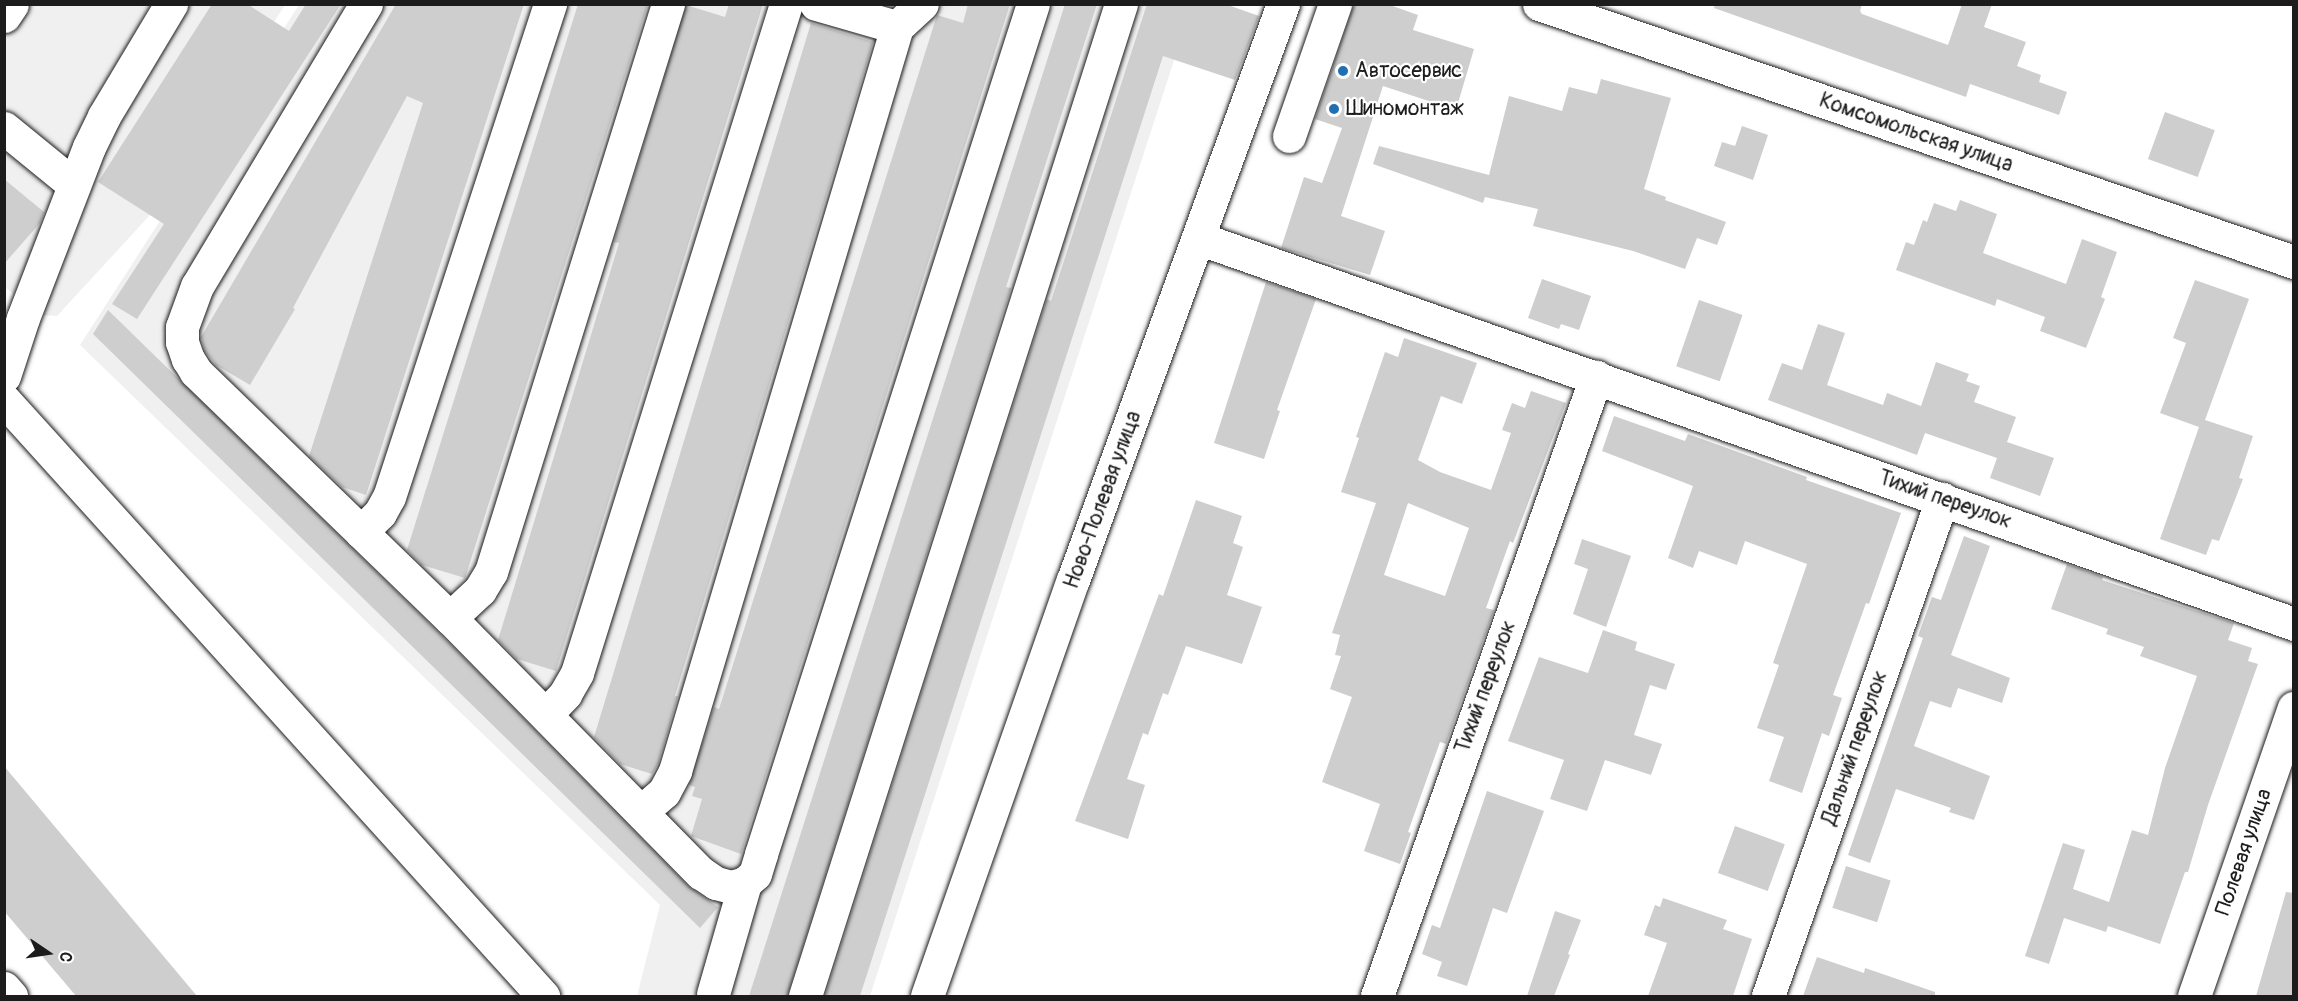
<!DOCTYPE html>
<html>
<head>
<meta charset="utf-8">
<style>
  body { margin:0 }
  #map { position:relative; width:2298px; height:1001px; overflow:hidden; background:#fff; font-family:Pangolin,sans-serif }
  div>[style] { position:absolute }
  .built>* { inset:0; background:#f0f0f0 }
  .building>* { inset:0; background:#cecece; transform-origin:0 0 }
  .roads { filter:drop-shadow(0 0 2px #1c1c1c) drop-shadow(0 0 2px #1c1c1c) }
  .minor>* { height:33px; margin:-16.5px; padding:0 16.5px; transform-origin:16.5px; border-radius:16.5px; background:#fff }
  .major>* { height:33px; margin:-16.5px; padding:0 16.5px; transform-origin:16.5px; border-radius:16.5px; background:#fff }
  .dots>* { width:16px; height:16px; translate:-50% -50%; box-sizing:border-box; border:3px solid #fff; border-radius:50% }
  span { translate:-50% -50%; white-space:nowrap; text-align:center; line-height:1.15; -webkit-text-stroke:4.5px #fff; paint-order:stroke }
  .poi-label { font-size:21px; color:#1c1c1c }
  .left { translate:0 -50%; text-align:left }
  .street-label { font-size:21px; color:#1c1c1c }
  .frame { position:absolute; inset:0; border:6px solid #1c1c1c; pointer-events:none }
  .north { position:absolute; left:18px; top:923px; width:60px; height:60px; -webkit-text-stroke:4px #fff; paint-order:stroke; rotate:103deg; font-size:16px; font-weight:700; line-height:24px; text-align:center; color:#1c1c1c }
  .north::after { content:''; display:block; margin:auto; width:21px; height:27px; background:#1c1c1c; clip-path:polygon(50% 0,100% 100%,50% 72%,0 100%) }
</style>
</head>
<body>
<div id="map">
  <div class="built">
    <i style="clip-path:polygon(5px 5px,285px 5px,150px 215px,57px 316px,38px 315px,5px 287px)"></i>
    <i style="clip-path:polygon(299px 5px,1192px 5px,870px 996px,637px 996px,660px 905px,80px 345px)"></i>
  </div>
  <div class="building">
    <i style="clip-path:polygon(212px 4px,247px 4px,289px 31px,306px 4px,341px 4px,137px 319px,112px 304px,164px 224px,98px 182px)"></i>
    <i style="clip-path:polygon(396px 4px,524px 4px,366px 495px,342px 487px,309px 456px,423px 103px,407px 96px,293px 308px,295px 309px,250px 385px,216px 365px,205px 351px,201px 337px)"></i>
    <i style="clip-path:polygon(578px 4px,648px 4px,465px 578px,422px 565px,407px 550px)"></i>
    <i style="clip-path:polygon(729px 4px,763px 4px,556px 671px,517px 659px,498px 640px,619px 243px,614px 242px,686px 5px,725px 17px)"></i>
    <i style="clip-path:polygon(968px 4px,1010px 4px,741px 854px,691px 836px,702px 799px,692px 796px,695px 787px,689px 785px,714px 707px,719px 709px,937px 15px,963px 23px)"></i>
    <i style="clip-path:polygon(1065px 4px,1097px 4px,1006px 287px,1011px 288px,787px 996px,749px 996px)"></i>
    <i style="clip-path:polygon(1147px 4px,1225px 4px,1259px 16px,1235px 80px,1163px 56px,860px 996px,825px 996px,1047px 299px,1051px 301px)"></i>
    <i style="clip-path:polygon(1354px 4px,1387px 4px,1418px 15px,1413px 30px,1474px 49px,1456px 110px,1383px 86px,1341px 216px,1385px 231px,1370px 275px,1281px 248px,1304px 177px,1322px 183px,1342px 128px,1315px 119px)"></i>
    <i style="clip-path:polygon(1715px 4px,1862px 4px,1860px 11px,1862px 14px,1948px 45px,1962px 4px,1992px 4px,1984px 27px,2026px 42px,2017px 66px,2041px 75px,2039px 82px,2067px 92px,2059px 115px,1970px 84px,1966px 97px,1714px 8px)"></i>
    <i style="clip-path:polygon(811px 23px,873px 42px,675px 696px,678px 696px,658px 764px,652px 774px,620px 764px,594px 737px)"></i>
    <i style="clip-path:polygon(1601px 79px,1671px 98px,1644px 189px,1666px 197px,1665px 200px,1726px 222px,1717px 245px,1697px 238px,1685px 269px,1633px 251px,1533px 226px,1538px 209px,1485px 197px,1483px 203px,1373px 164px,1379px 146px,1489px 175px,1509px 96px,1562px 111px,1569px 87px,1597px 94px)"></i>
    <i style="left:2165px;top:112px;width:53px;height:50px;rotate:20deg"></i>
    <i style="clip-path:polygon(1742px 126px,1768px 135px,1753px 180px,1714px 166px,1722px 142px,1735px 146px)"></i>
    <i style="clip-path:polygon(4px 179px,44px 212px,40px 223px,4px 264px)"></i>
    <i style="clip-path:polygon(1960px 200px,1997px 214px,1983px 253px,2066px 284px,2082px 239px,2117px 252px,2101px 297px,2105px 299px,2086px 348px,2040px 331px,2045px 317px,1997px 299px,1995px 306px,1896px 270px,1906px 242px,1914px 245px,1923px 220px,1927px 222px,1934px 203px,1956px 211px)"></i>
    <i style="clip-path:polygon(1542px 279px,1591px 296px,1579px 330px,1561px 324px,1559px 329px,1528px 318px)"></i>
    <i style="clip-path:polygon(2195px 280px,2249px 299px,2205px 420px,2253px 436px,2239px 478px,2243px 479px,2219px 541px,2212px 539px,2206px 555px,2160px 539px,2199px 427px,2160px 413px,2186px 343px,2173px 338px)"></i>
    <i style="clip-path:polygon(1266px 282px,1316px 299px,1277px 410px,1280px 411px,1264px 459px,1214px 443px)"></i>
    <i style="left:1699px;top:300px;width:46px;height:70px;rotate:19deg"></i>
    <i style="clip-path:polygon(108px 310px,456px 650px,688px 886px,718px 907px,700px 928px,93px 334px)"></i>
    <i style="clip-path:polygon(1818px 324px,1845px 333px,1827px 385px,1883px 405px,1887px 393px,1921px 406px,1936px 362px,1969px 374px,1966px 381px,1980px 386px,1974px 402px,2016px 417px,2007px 442px,2054px 458px,2040px 496px,1990px 478px,1997px 458px,1925px 433px,1917px 455px,1768px 400px,1782px 363px,1802px 370px)"></i>
    <i style="clip-path:polygon(evenodd,1404px 338px,1477px 363px,1462px 404px,1441px 396px,1418px 460px,1440px 472px,1491px 490px,1511px 433px,1502px 430px,1512px 403px,1525px 408px,1531px 391px,1566px 403px,1513px 543px,1510px 541px,1486px 608px,1494px 610px,1446px 744px,1440px 742px,1408px 832px,1411px 833px,1400px 864px,1364px 851px,1380px 804px,1322px 782px,1352px 697px,1330px 689px,1341px 656px,1335px 655px,1340px 635px,1332px 633px,1376px 503px,1341px 492px,1359px 438px,1356px 437px,1385px 352px,1398px 357px,1404px 338px,1408px 503px,1469px 528px,1445px 596px,1384px 575px,1408px 503px)"></i>
    <i style="clip-path:polygon(1614px 416px,1685px 441px,1688px 434px,1807px 477px,1806px 480px,1901px 513px,1869px 604px,1866px 603px,1833px 695px,1842px 698px,1829px 736px,1822px 733px,1802px 793px,1769px 781px,1784px 737px,1757px 728px,1779px 665px,1773px 663px,1807px 564px,1745px 541px,1737px 565px,1699px 551px,1693px 568px,1668px 558px,1693px 486px,1602px 451px)"></i>
    <i style="clip-path:polygon(1196px 500px,1242px 516px,1233px 543px,1243px 547px,1227px 595px,1262px 607px,1242px 664px,1186px 646px,1168px 695px,1163px 693px,1148px 735px,1143px 733px,1127px 779px,1145px 785px,1128px 839px,1075px 821px,1159px 594px,1163px 596px)"></i>
    <i style="clip-path:polygon(1964px 536px,1990px 546px,1951px 655px,2010px 678px,2002px 703px,1958px 688px,1951px 708px,1930px 701px,1914px 746px,1990px 776px,1974px 820px,1949px 812px,1951px 808px,1896px 789px,1870px 863px,1848px 855px,1923px 638px,1918px 636px,1932px 597px,1941px 600px)"></i>
    <i style="clip-path:polygon(1582px 539px,1631px 556px,1606px 627px,1573px 614px,1588px 569px,1574px 564px)"></i>
    <i style="clip-path:polygon(2067px 564px,2103px 577px,2102px 580px,2234px 623px,2228px 640px,2252px 648px,2248px 661px,2258px 664px,2208px 805px,2188px 872px,2185px 872px,2160px 944px,2108px 926px,2106px 932px,2064px 918px,2049px 964px,2025px 956px,2063px 843px,2085px 850px,2073px 889px,2109px 902px,2132px 830px,2148px 835px,2165px 768px,2197px 676px,2140px 656px,2144px 647px,2106px 634px,2108px 629px,2051px 609px)"></i>
    <i style="clip-path:polygon(1603px 630px,1637px 642px,1635px 650px,1637px 651px,1675px 664px,1666px 690px,1650px 685px,1634px 735px,1662px 744px,1651px 775px,1605px 760px,1587px 811px,1550px 799px,1564px 760px,1508px 741px,1539px 657px,1588px 673px)"></i>
    <i style="clip-path:polygon(4px 766px,181px 977px,197px 996px,76px 996px,4px 911px)"></i>
    <i style="clip-path:polygon(1487px 791px,1544px 811px,1507px 913px,1493px 908px,1467px 986px,1437px 976px,1442px 962px,1422px 954px,1432px 925px,1440px 928px)"></i>
    <i style="left:1735px;top:826px;width:53px;height:50px;rotate:20deg"></i>
    <i style="left:1846px;top:866px;width:47px;height:44px;rotate:18deg"></i>
    <i style="clip-path:polygon(2286px 892px,2294px 893px,2294px 996px,2256px 996px)"></i>
    <i style="clip-path:polygon(1663px 898px,1727px 920px,1723px 929px,1752px 939px,1733px 996px,1648px 996px,1667px 943px,1644px 935px,1655px 905px,1660px 907px)"></i>
    <i style="clip-path:polygon(1555px 911px,1581px 920px,1568px 954px,1570px 955px,1554px 996px,1527px 996px)"></i>
    <i style="clip-path:polygon(1817px 957px,1864px 973px,1865px 968px,1935px 992px,1935px 996px,1803px 996px)"></i>
  </div>
  <div class="roads">
    <div class="minor">
      <i style="left:366px;top:4px;width:329px;rotate:120.9deg"></i>
      <i style="left:197px;top:286px;width:44px;rotate:110.1deg"></i>
      <i style="left:182px;top:327px;width:15px;rotate:90deg"></i>
      <i style="left:182px;top:342px;width:18px;rotate:71deg"></i>
      <i style="left:188px;top:359px;width:15px;rotate:58deg"></i>
      <i style="left:196px;top:372px;width:354px;rotate:44.1deg"></i>
      <i style="left:450px;top:618px;width:358px;rotate:45.5deg"></i>
      <i style="left:701px;top:873px;width:18px;rotate:34deg"></i>
      <i style="left:716px;top:883px;width:16px;rotate:15deg"></i>
      <i style="left:731px;top:887px;width:15px;rotate:-16deg"></i>
      <i style="left:816px;top:4px;width:84px;rotate:15.9deg"></i>
      <i style="left:897px;top:27px;width:34px;rotate:-43deg"></i>
      <i style="left:1539px;top:4px;width:798px;rotate:18.87deg"></i>
      <i style="left:4px;top:16px;width:14px;rotate:-56deg"></i>
      <i style="left:4px;top:128px;width:90px;rotate:39.2deg"></i>
      <i style="left:1289px;top:136px;width:140px;rotate:-70.8deg"></i>
      <i style="left:1198px;top:238px;width:1162px;rotate:19.4deg"></i>
      <i style="left:4px;top:376px;width:61px;rotate:-71.9deg"></i>
      <i style="left:23px;top:318px;width:183px;rotate:-68.9deg"></i>
      <i style="left:89px;top:147px;width:34px;rotate:-64deg"></i>
      <i style="left:104px;top:116px;width:131px;rotate:-59.1deg"></i>
      <i style="left:4px;top:400px;width:804px;rotate:47.87deg"></i>
      <i style="left:361px;top:532px;width:27px;rotate:-45deg"></i>
      <i style="left:380px;top:513px;width:18px;rotate:-61deg"></i>
      <i style="left:389px;top:497px;width:519px;rotate:-71.91deg"></i>
      <i style="left:450px;top:618px;width:41px;rotate:-43deg"></i>
      <i style="left:480px;top:590px;width:21px;rotate:-59deg"></i>
      <i style="left:491px;top:572px;width:595px;rotate:-72.69deg"></i>
      <i style="left:546px;top:714px;width:28px;rotate:-46deg"></i>
      <i style="left:565px;top:694px;width:24px;rotate:-60deg"></i>
      <i style="left:577px;top:673px;width:701px;rotate:-72.65deg"></i>
      <i style="left:642px;top:811px;width:29px;rotate:-41deg"></i>
      <i style="left:664px;top:792px;width:24px;rotate:-62deg"></i>
      <i style="left:675px;top:771px;width:776px;rotate:-73.39deg"></i>
      <i style="left:4px;top:988px;width:11px;rotate:49deg"></i>
      <i style="left:713px;top:994px;width:116px;rotate:-73.9deg"></i>
      <i style="left:745px;top:883px;width:13px;rotate:-42deg"></i>
      <i style="left:755px;top:874px;width:21px;rotate:-73deg"></i>
      <i style="left:761px;top:854px;width:892px;rotate:-72.26deg"></i>
      <i style="left:805px;top:996px;width:1041px;rotate:-72.33deg"></i>
      <i style="left:927px;top:996px;width:441px;rotate:-70.7deg"></i>
      <i style="left:1073px;top:580px;width:613px;rotate:-69.97deg"></i>
      <i style="left:1377px;top:996px;width:657px;rotate:-70.52deg"></i>
      <i style="left:1768px;top:996px;width:527px;rotate:-70.7deg"></i>
    </div>
    <div class="major">
      <i style="left:2194px;top:996px;width:305px;rotate:-70.9deg"></i>
    </div>
  </div>
  <div class="dots">
    <i style="left:1343px;top:71px;background:#1f6fb2"></i>
    <i style="left:1334px;top:109px;background:#1f6fb2"></i>
  </div>
  <div class="poi-label">
    <span class="left" style="left:1355px;top:71px">Автосервис</span>
    <span class="left" style="left:1346px;top:109px">Шиномонтаж</span>
  </div>
  <div class="street-label">
    <span style="left:1916px;top:133px;rotate:19deg">Комсомольская улица</span>
    <span style="left:1103px;top:500px;rotate:-70deg">Ново-Полевая улица</span>
    <span style="left:1945px;top:500px;rotate:19deg">Тихий переулок</span>
    <span style="left:1486px;top:687px;rotate:-70deg">Тихий переулок</span>
    <span style="left:1855px;top:748px;rotate:-71deg">Дальний переулок</span>
    <span style="left:2244px;top:852px;rotate:-71deg">Полевая улица</span>
  </div>
  <div class="frame"></div>
  <div class="north">С</div>
</div>
</body>
</html>
